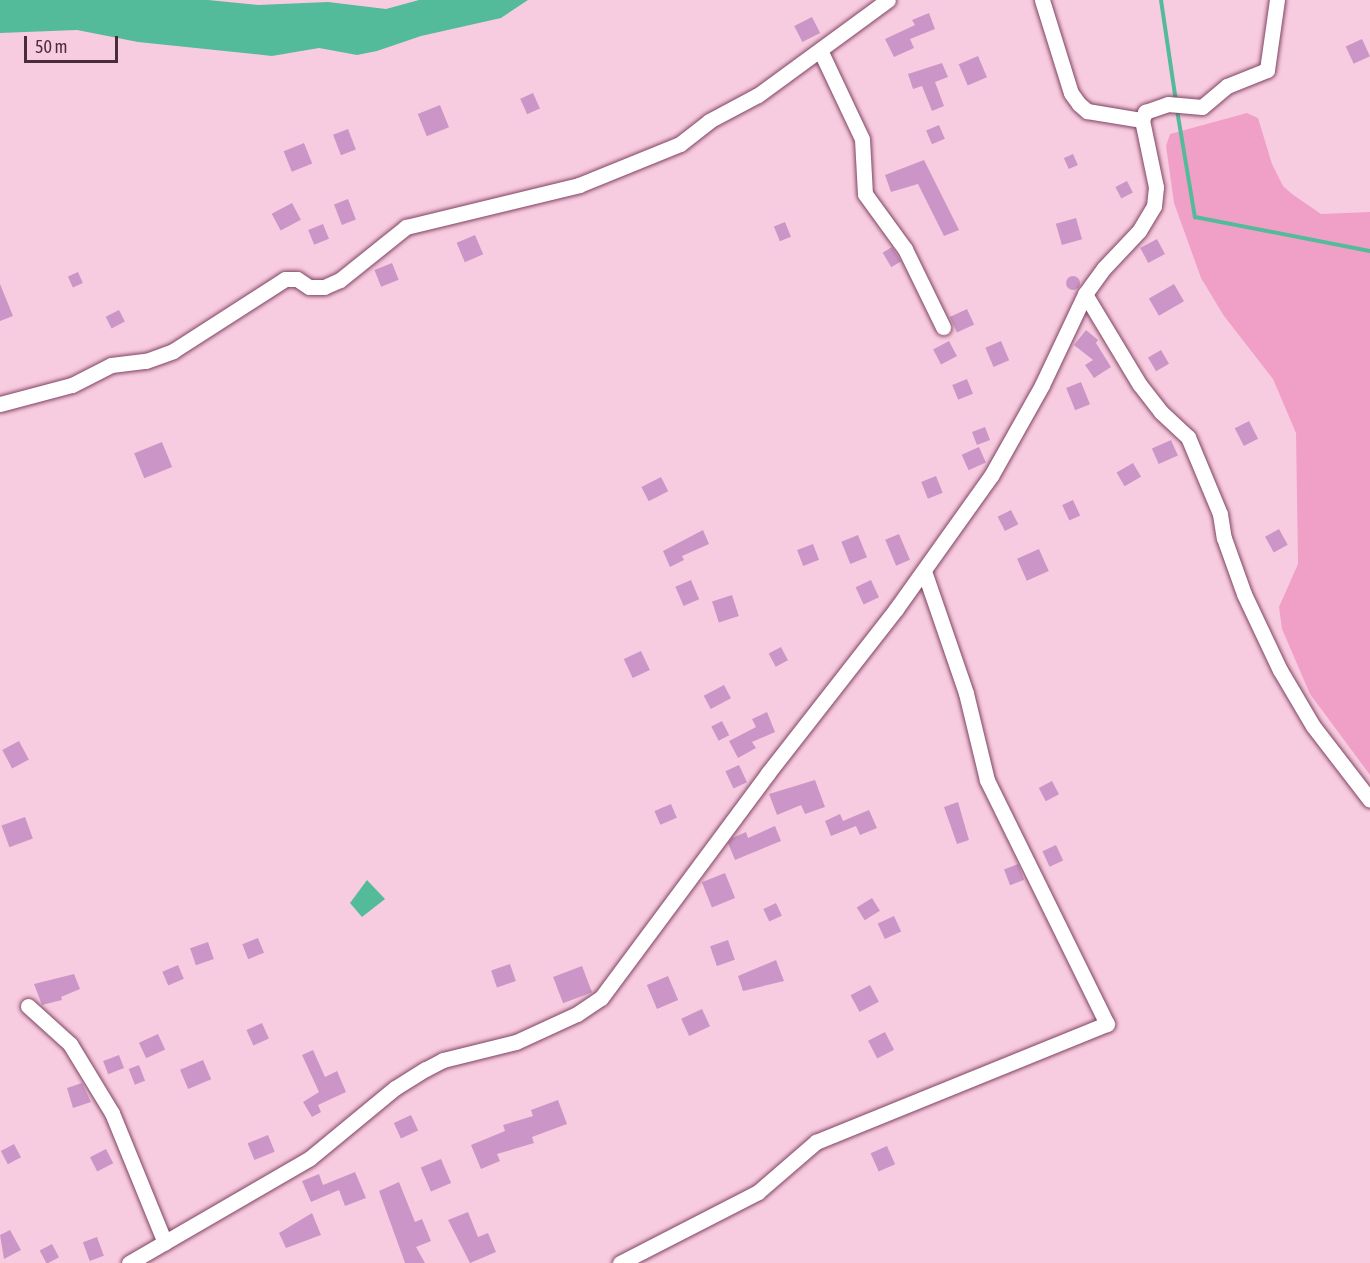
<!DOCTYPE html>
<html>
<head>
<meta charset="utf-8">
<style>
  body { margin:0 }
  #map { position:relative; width:1370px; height:1263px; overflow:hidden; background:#f8cce0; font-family:"Asap Condensed",sans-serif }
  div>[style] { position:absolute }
  .green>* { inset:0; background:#f0a0c7 }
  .water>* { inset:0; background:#54bb9a }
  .stream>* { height:4px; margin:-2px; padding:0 2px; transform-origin:2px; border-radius:2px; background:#54bb9a }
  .building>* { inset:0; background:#cb96c7; transform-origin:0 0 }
  .round { border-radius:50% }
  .roads { filter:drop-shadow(0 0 2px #804362) drop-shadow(0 0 2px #804362) }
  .minor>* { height:15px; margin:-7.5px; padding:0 7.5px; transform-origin:7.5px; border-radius:7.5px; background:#fff }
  span { translate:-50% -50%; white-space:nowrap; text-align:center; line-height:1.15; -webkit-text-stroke:5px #f8cce0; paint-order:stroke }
  .scale { position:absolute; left:24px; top:36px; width:94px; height:27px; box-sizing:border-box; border:3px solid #482c3a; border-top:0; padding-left:8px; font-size:18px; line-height:21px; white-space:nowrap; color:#482c3a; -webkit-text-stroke:4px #f8cce0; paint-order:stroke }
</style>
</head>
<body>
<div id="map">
  <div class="green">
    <i style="clip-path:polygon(1247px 113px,1258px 118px,1272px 164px,1283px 186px,1292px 194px,1321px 214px,1370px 212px,1370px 775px,1310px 694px,1282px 629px,1279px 607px,1298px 564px,1296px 433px,1273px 379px,1224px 316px,1201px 278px,1174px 203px,1166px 146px,1170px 134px)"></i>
  </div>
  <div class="water">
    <i style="clip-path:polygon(0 0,208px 0,258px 5px,328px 2px,386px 9px,419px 0,528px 0,501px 18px,421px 36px,377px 51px,357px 55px,319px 48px,272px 56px,138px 42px,77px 30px,0 33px)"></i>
    <i style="clip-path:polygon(367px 880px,385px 899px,362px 917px,350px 903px)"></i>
  </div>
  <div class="stream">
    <i style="left:1161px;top:0;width:103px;rotate:81.6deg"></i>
    <i style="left:1177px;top:110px;width:109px;rotate:80.5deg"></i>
    <i style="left:1195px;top:217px;width:178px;rotate:11deg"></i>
  </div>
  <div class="building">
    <i style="clip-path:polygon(929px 13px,935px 29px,910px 39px,914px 48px,894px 57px,885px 39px,915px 25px,912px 20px)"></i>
    <i style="left:812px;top:17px;width:18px;height:20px;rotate:63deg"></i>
    <i style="left:1362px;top:39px;width:19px;height:18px;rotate:65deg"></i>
    <i style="left:978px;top:56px;width:23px;height:21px;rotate:67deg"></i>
    <i style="clip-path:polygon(942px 63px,948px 77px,935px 82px,944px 106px,932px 111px,922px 86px,913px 89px,908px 74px)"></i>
    <i style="left:533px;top:93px;width:17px;height:14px;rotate:66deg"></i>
    <i style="left:440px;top:105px;width:24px;height:24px;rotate:68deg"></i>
    <i style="left:939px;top:125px;width:15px;height:14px;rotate:67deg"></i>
    <i style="left:348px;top:129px;width:22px;height:16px;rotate:69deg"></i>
    <i style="left:304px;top:143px;width:22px;height:22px;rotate:68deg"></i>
    <i style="left:1073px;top:154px;width:12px;height:10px;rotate:66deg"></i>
    <i style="clip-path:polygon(924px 160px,959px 230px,944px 236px,918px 184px,891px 192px,885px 175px)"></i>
    <i style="left:1127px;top:181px;width:13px;height:13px;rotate:63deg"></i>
    <i style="left:348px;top:199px;width:22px;height:15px;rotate:69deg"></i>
    <i style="left:292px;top:203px;width:19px;height:23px;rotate:62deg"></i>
    <i style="left:1076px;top:218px;width:22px;height:21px;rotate:74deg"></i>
    <i style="left:785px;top:222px;width:16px;height:12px;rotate:68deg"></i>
    <i style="left:323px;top:224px;width:16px;height:16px;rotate:68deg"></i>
    <i style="left:475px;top:235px;width:21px;height:20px;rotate:67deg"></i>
    <i style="left:1157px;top:239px;width:17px;height:19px;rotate:62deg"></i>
    <i style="left:892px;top:247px;width:17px;height:11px;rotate:59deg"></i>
    <i style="left:392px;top:263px;width:18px;height:19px;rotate:68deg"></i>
    <i style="left:78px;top:272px;width:12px;height:11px;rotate:66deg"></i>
    <i class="round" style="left:1066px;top:276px;width:14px;height:14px"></i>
    <i style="clip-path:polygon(0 284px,13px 316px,0 321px)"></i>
    <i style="left:1174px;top:284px;width:20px;height:29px;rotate:60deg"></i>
    <i style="left:967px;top:309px;width:17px;height:19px;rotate:65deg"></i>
    <i style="left:119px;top:310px;width:13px;height:15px;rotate:63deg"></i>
    <i style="clip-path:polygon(1086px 330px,1098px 340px,1096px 343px,1111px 367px,1094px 378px,1085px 365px,1093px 360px,1074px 345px)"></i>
    <i style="left:949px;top:341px;width:17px;height:18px;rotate:62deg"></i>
    <i style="left:1001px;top:341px;width:21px;height:17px;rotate:67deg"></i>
    <i style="left:1161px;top:350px;width:16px;height:15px;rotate:60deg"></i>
    <i style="left:967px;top:379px;width:16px;height:16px;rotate:68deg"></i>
    <i style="left:1081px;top:382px;width:24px;height:16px;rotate:68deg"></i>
    <i style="left:1249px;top:421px;width:20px;height:16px;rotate:63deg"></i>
    <i style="left:985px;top:427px;width:14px;height:14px;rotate:69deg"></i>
    <i style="left:1171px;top:440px;width:17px;height:21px;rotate:66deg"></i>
    <i style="left:162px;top:442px;width:27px;height:30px;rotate:68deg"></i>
    <i style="left:979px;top:447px;width:17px;height:19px;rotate:66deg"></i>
    <i style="left:1133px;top:463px;width:16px;height:19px;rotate:60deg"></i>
    <i style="left:936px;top:476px;width:18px;height:16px;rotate:68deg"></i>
    <i style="left:661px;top:477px;width:16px;height:22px;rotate:63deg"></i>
    <i style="left:1073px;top:500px;width:17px;height:12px;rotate:65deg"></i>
    <i style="left:1011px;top:510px;width:16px;height:15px;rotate:63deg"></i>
    <i style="left:1279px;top:529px;width:18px;height:16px;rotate:61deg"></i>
    <i style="clip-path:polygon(703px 530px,709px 544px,682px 556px,684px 560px,670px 567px,663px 551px)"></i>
    <i style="left:899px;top:534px;width:28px;height:15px;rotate:67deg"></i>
    <i style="left:858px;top:535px;width:24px;height:18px;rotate:68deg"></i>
    <i style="left:813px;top:544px;width:17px;height:17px;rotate:69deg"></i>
    <i style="left:1039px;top:549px;width:24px;height:24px;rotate:66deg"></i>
    <i style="left:691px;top:580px;width:21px;height:17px;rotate:67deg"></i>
    <i style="left:871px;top:580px;width:19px;height:17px;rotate:65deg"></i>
    <i style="left:732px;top:595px;width:22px;height:21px;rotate:72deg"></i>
    <i style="left:781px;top:647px;width:15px;height:14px;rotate:62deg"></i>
    <i style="left:641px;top:651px;width:21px;height:19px;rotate:65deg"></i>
    <i style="left:724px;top:685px;width:15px;height:23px;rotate:62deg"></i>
    <i style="clip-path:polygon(767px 712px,775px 732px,752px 742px,756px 748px,738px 758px,729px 741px,756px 727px,752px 719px)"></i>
    <i style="left:722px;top:721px;width:16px;height:12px;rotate:63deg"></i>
    <i style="left:19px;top:741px;width:21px;height:19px;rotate:62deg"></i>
    <i style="left:739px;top:765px;width:19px;height:15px;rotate:65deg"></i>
    <i style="clip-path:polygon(815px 780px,825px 807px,805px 814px,801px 805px,777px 815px,769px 794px)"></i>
    <i style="left:1052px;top:781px;width:15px;height:15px;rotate:62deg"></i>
    <i style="clip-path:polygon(958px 802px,969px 840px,957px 844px,944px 807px)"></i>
    <i style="left:671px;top:804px;width:15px;height:18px;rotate:67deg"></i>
    <i style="clip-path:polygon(869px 810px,877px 828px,860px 835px,856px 826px,831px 836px,825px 821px,840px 814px,843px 821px)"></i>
    <i style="left:25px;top:817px;width:23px;height:25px;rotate:70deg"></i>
    <i style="clip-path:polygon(775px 826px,781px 841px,735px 860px,728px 843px,732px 838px,746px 832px,748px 838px)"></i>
    <i style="left:1056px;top:845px;width:17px;height:15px;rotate:65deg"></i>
    <i style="left:1018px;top:864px;width:17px;height:15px;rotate:69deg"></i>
    <i style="left:725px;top:873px;width:27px;height:25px;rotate:68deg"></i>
    <i style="left:872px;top:898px;width:15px;height:18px;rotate:58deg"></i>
    <i style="left:776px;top:903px;width:14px;height:14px;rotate:65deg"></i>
    <i style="left:894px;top:916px;width:17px;height:18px;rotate:65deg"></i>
    <i style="left:258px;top:938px;width:16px;height:17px;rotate:68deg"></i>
    <i style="left:728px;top:940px;width:21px;height:19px;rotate:71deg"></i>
    <i style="left:208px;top:942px;width:18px;height:19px;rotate:71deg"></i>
    <i style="clip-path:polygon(776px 960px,784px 981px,743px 991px,738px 976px)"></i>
    <i style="left:510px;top:964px;width:18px;height:20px;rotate:71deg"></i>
    <i style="left:178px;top:965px;width:15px;height:17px;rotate:67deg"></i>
    <i style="left:582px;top:966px;width:28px;height:31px;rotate:69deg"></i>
    <i style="clip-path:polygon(74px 974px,80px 989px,61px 997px,62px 1000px,42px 1005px,34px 984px)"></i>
    <i style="left:668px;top:976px;width:26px;height:23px;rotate:67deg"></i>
    <i style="left:870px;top:985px;width:19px;height:22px;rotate:62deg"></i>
    <i style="left:702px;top:1009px;width:19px;height:23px;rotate:65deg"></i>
    <i style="left:262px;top:1023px;width:17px;height:17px;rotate:66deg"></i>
    <i style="left:885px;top:1032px;width:20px;height:19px;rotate:63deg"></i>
    <i style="left:158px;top:1034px;width:17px;height:21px;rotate:65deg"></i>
    <i style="clip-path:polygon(313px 1050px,325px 1077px,337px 1071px,346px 1092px,318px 1105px,321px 1112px,312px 1117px,303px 1102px,319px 1092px,302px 1055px)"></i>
    <i style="left:119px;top:1055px;width:14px;height:17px;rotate:69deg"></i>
    <i style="left:203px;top:1060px;width:21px;height:25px;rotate:67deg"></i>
    <i style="left:139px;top:1065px;width:17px;height:11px;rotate:69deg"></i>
    <i style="clip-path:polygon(82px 1083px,91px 1102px,73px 1108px,67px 1088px)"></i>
    <i style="clip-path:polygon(558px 1100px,567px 1124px,532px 1137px,534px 1143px,497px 1154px,500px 1161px,481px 1169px,471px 1145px,505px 1131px,503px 1125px,533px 1116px,531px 1110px)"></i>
    <i style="left:411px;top:1115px;width:17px;height:19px;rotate:65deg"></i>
    <i style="left:268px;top:1135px;width:18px;height:22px;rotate:68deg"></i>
    <i style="left:14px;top:1144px;width:15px;height:15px;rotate:62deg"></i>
    <i style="left:887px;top:1146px;width:20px;height:18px;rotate:66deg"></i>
    <i style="left:106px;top:1149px;width:16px;height:18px;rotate:63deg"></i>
    <i style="left:441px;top:1159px;width:26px;height:22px;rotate:67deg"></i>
    <i style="clip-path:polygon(355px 1172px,366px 1198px,345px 1206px,339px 1190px,311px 1202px,302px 1181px,319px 1174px,323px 1185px)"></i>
    <i style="clip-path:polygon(399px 1182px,415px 1222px,422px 1219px,431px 1241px,416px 1247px,425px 1263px,405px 1263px,379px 1191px)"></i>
    <i style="clip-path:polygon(468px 1212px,478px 1237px,488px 1233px,496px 1252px,470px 1263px,448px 1220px)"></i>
    <i style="clip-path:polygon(312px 1213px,321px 1235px,286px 1248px,279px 1233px)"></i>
    <i style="clip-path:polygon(10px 1230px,21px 1250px,4px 1259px,0 1235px)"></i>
    <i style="left:97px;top:1237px;width:20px;height:15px;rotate:70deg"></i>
    <i style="left:52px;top:1244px;width:15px;height:14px;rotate:62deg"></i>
  </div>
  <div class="roads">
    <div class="minor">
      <i style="left:1042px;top:0;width:97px;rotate:72.7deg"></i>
      <i style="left:1071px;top:93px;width:14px;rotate:54deg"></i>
      <i style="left:1079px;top:104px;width:11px;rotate:41deg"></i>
      <i style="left:1087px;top:111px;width:56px;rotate:9.3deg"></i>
      <i style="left:820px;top:50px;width:98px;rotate:64.7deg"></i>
      <i style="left:862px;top:139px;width:55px;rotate:86.9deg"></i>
      <i style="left:865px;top:194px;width:68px;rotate:54deg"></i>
      <i style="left:905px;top:249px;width:87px;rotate:64deg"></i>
      <i style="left:1085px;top:294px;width:106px;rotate:58.9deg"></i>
      <i style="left:1140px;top:385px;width:34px;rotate:52deg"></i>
      <i style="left:1161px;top:412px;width:37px;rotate:43deg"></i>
      <i style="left:1188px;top:437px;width:83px;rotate:67.4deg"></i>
      <i style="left:1220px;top:514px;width:24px;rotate:81deg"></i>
      <i style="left:1224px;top:538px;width:59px;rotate:70.3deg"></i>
      <i style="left:1244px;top:594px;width:84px;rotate:64.7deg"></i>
      <i style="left:1280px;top:670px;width:65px;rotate:59.5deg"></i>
      <i style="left:1313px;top:726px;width:93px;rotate:52.4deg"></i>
      <i style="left:0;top:404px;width:74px;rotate:-14.8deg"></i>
      <i style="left:72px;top:385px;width:44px;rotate:-27.1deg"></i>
      <i style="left:111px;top:365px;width:35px;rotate:-7deg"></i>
      <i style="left:146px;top:361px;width:29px;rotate:-20deg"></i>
      <i style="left:173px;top:351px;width:133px;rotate:-32.7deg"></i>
      <i style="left:285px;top:279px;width:12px"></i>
      <i style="left:297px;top:279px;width:14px;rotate:34deg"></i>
      <i style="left:309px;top:287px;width:15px"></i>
      <i style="left:324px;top:287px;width:17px;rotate:-24deg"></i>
      <i style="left:340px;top:280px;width:85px;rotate:-38.8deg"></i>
      <i style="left:406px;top:227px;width:178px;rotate:-13.6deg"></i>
      <i style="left:579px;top:185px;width:109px;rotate:-22.1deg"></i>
      <i style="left:680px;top:144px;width:37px;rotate:-38deg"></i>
      <i style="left:709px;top:121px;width:55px;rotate:-28deg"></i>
      <i style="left:758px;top:95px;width:161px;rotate:-36.2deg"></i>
      <i style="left:28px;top:1006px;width:57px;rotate:42.1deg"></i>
      <i style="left:70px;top:1044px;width:81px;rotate:58.7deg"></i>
      <i style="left:112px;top:1113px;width:140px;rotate:67.8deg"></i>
      <i style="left:129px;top:1263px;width:209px;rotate:-30.1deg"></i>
      <i style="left:310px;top:1158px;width:110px;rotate:-39.5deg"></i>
      <i style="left:395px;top:1088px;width:36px;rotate:-32deg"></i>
      <i style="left:426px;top:1069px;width:19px;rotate:-28deg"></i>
      <i style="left:443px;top:1060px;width:75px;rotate:-13.9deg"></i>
      <i style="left:516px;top:1042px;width:67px;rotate:-24.7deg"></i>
      <i style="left:577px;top:1014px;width:29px;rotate:-34deg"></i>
      <i style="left:601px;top:998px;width:280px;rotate:-53.4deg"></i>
      <i style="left:768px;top:773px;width:208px;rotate:-52deg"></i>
      <i style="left:896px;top:609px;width:163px;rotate:-54.5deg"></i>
      <i style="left:991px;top:476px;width:104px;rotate:-60.7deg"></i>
      <i style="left:1042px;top:385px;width:101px;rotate:-64.7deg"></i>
      <i style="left:1085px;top:294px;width:32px;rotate:-54deg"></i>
      <i style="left:1104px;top:268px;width:51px;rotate:-46.6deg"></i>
      <i style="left:1139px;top:231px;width:29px;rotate:-59deg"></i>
      <i style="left:1154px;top:206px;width:19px;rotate:-84deg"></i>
      <i style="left:1156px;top:187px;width:68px;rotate:-101.8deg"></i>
      <i style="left:1142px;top:120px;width:9px;rotate:-69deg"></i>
      <i style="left:1145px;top:112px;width:24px;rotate:-19deg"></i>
      <i style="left:1168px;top:104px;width:34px;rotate:5deg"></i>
      <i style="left:1202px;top:107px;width:33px;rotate:-40deg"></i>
      <i style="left:1227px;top:86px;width:43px;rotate:-21.8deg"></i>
      <i style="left:1267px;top:70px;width:71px;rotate:-81.9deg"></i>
      <i style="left:620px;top:1263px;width:155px;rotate:-27.2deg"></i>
      <i style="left:758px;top:1192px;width:77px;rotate:-40.8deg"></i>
      <i style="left:816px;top:1142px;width:314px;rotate:-22.1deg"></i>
      <i style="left:1107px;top:1024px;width:272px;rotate:-116.2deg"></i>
      <i style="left:987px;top:780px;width:89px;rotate:-103.6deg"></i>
      <i style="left:966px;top:693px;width:129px;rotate:-109deg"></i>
    </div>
  </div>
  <div class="scale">50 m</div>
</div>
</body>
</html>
